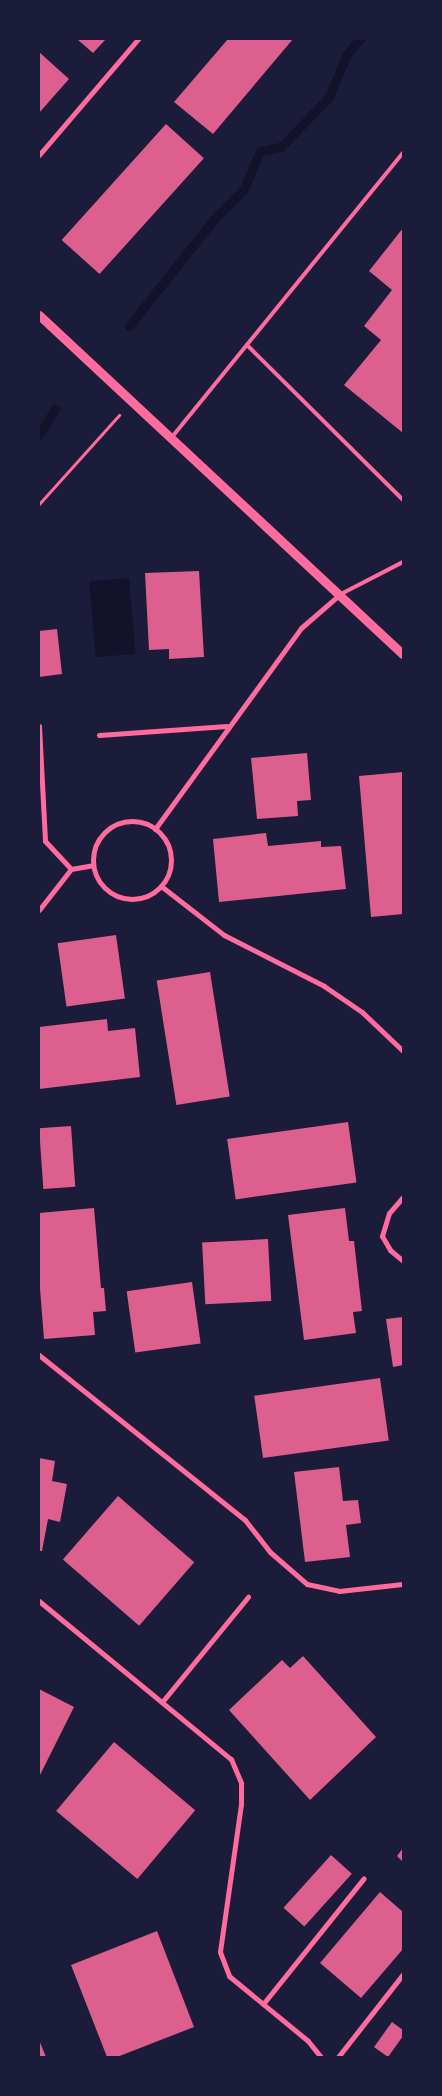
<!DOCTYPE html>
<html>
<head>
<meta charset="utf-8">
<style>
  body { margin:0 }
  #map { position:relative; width:442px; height:2096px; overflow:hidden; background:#1b1b3a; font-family:"Source Sans 3",sans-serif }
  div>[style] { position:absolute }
  .water>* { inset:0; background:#12122b; transform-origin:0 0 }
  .stream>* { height:9px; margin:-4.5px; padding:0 4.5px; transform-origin:4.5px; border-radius:4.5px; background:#12122b }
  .building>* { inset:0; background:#dd5f8e; transform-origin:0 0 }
  .path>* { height:3px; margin:-1.5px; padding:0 1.5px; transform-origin:1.5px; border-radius:1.5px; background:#ff6b9d }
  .service>* { height:4px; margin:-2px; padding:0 2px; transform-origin:2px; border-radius:2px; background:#ff6b9d }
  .minor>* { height:5px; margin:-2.5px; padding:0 2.5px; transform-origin:2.5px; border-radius:2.5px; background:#ff6b9d }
  .minor>.ring { margin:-2.5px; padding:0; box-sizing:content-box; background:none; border:5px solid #ff6b9d; border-radius:50% }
  .tertiary>* { height:9px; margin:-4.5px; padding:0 4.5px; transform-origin:4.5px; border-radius:4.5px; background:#ff6b9d }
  span { translate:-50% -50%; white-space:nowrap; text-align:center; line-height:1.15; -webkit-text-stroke:4px #1b1b3a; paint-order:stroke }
  .frame { position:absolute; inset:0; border:40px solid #1b1b3a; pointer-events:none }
</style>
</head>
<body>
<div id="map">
  <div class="water">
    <i style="left:129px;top:578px;width:76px;height:40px;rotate:85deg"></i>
  </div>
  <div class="stream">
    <i style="left:129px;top:326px;width:137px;rotate:-51.5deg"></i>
    <i style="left:214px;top:219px;width:42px;rotate:-45deg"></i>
    <i style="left:244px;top:189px;width:41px;rotate:-67.2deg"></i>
    <i style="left:260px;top:151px;width:21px;rotate:-11deg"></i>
    <i style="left:281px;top:147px;width:69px;rotate:-46.2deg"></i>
    <i style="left:329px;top:97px;width:47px;rotate:-67.3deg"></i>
    <i style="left:347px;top:54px;width:20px;rotate:-49deg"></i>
    <i style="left:39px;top:435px;width:31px;rotate:-58deg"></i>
  </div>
  <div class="building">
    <i style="clip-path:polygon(77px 39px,106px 39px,93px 53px)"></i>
    <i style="clip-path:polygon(228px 39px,293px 39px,213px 134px,174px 102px)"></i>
    <i style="clip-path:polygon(39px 52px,69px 79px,39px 113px)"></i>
    <i style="left:166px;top:124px;width:51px;height:156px;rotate:42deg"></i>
    <i style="clip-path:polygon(403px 228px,403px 433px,344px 385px,381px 340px,364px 326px,392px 290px,369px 271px)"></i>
    <i style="clip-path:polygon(199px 571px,204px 657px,169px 659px,169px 649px,149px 650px,145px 573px)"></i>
    <i style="clip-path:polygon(57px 629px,62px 674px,39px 677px,39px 631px)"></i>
    <i style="clip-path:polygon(307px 753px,311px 800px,297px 801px,298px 816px,257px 819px,251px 758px)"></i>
    <i style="clip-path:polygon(403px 772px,403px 914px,371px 917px,359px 776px)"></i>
    <i style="clip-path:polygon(266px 833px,268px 846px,321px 841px,321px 847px,341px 846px,346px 889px,219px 902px,213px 839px)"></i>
    <i style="left:116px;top:935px;width:64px;height:59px;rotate:82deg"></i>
    <i style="left:210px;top:972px;width:126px;height:54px;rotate:81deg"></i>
    <i style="clip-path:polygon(107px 1019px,108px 1031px,135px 1028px,140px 1077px,39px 1089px,39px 1027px)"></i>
    <i style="left:348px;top:1122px;width:61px;height:122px;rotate:82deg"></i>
    <i style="left:71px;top:1126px;width:61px;height:32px;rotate:86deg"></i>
    <i style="clip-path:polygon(94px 1208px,101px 1288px,104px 1288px,106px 1311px,93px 1312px,95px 1335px,44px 1339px,39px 1276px,39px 1213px)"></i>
    <i style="clip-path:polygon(345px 1208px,349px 1241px,354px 1241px,362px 1311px,353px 1312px,356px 1333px,304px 1340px,288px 1215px)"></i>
    <i style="left:268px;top:1239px;width:62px;height:66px;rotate:87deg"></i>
    <i style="left:192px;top:1282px;width:62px;height:66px;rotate:82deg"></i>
    <i style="clip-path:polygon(403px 1317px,403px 1365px,393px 1367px,386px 1319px)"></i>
    <i style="left:380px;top:1378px;width:63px;height:127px;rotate:82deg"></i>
    <i style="clip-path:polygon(39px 1458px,55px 1461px,52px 1481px,67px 1484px,60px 1522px,48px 1519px,42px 1551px,39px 1551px)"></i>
    <i style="clip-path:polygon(339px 1467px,343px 1501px,358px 1500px,361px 1523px,346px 1525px,350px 1557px,305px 1562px,294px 1472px)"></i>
    <i style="left:118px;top:1496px;width:101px;height:84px;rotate:41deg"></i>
    <i style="clip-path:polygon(303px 1656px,376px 1737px,310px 1800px,229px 1710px,282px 1660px,290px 1668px)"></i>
    <i style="clip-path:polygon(39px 1689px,74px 1707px,39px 1777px)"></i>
    <i style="left:114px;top:1742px;width:106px;height:90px;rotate:40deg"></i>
    <i style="clip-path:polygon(403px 1848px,403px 1862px,397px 1856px)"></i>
    <i style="left:331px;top:1855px;width:28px;height:71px;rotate:42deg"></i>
    <i style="clip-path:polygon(380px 1892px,403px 1912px,403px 1949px,361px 1998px,320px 1963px)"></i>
    <i style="clip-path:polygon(157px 1931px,194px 2027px,117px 2057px,107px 2057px,71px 1965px)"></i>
    <i style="clip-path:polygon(392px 2022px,403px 2030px,403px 2036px,388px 2057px,374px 2047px)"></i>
    <i style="clip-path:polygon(39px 2040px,46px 2057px,39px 2057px)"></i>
  </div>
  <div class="path">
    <i style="left:39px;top:504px;width:120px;rotate:-48deg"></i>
  </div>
  <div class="service">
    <i style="left:247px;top:345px;width:220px;rotate:44.8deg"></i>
    <i style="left:172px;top:437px;width:366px;rotate:-50.9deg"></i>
    <i style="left:341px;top:594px;width:70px;rotate:-27.3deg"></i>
  </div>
  <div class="minor">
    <i style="left:39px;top:155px;width:153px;rotate:-49.5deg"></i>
    <i style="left:39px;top:726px;width:115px;rotate:87deg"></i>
    <i style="left:45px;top:841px;width:38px;rotate:47deg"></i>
    <i style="left:99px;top:735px;width:128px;rotate:-4deg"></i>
    <i class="ring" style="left:93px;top:821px;width:73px;height:73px"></i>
    <i style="left:155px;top:829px;width:248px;rotate:-54deg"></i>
    <i style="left:301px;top:628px;width:49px;rotate:-40.9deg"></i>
    <i style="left:161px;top:886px;width:80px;rotate:37.9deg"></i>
    <i style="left:224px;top:935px;width:112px;rotate:27deg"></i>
    <i style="left:324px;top:986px;width:46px;rotate:34.4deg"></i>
    <i style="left:362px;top:1012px;width:57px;rotate:43.6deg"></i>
    <i style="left:39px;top:910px;width:52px;rotate:-52deg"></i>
    <i style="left:71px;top:869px;width:22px;rotate:-10deg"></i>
    <i style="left:403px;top:1197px;width:21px;rotate:131deg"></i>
    <i style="left:389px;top:1213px;width:24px;rotate:107deg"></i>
    <i style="left:382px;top:1236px;width:16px;rotate:60deg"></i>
    <i style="left:390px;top:1250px;width:17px;rotate:40deg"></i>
    <i style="left:39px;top:1355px;width:264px;rotate:38.7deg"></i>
    <i style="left:245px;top:1520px;width:41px;rotate:52deg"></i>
    <i style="left:270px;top:1552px;width:49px;rotate:40.9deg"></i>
    <i style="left:307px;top:1584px;width:33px;rotate:12deg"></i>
    <i style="left:339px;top:1591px;width:64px;rotate:-6.2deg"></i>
    <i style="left:39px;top:1601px;width:249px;rotate:39.5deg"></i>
    <i style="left:231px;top:1759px;width:26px;rotate:67deg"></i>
    <i style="left:241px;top:1783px;width:21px;rotate:90deg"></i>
    <i style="left:241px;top:1804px;width:149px;rotate:98.1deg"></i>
    <i style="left:220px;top:1952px;width:26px;rotate:69deg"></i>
    <i style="left:229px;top:1976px;width:102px;rotate:39.4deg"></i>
    <i style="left:308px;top:2041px;width:21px;rotate:51deg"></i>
    <i style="left:162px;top:1702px;width:136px;rotate:-50.7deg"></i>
    <i style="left:263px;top:2004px;width:161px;rotate:-51.3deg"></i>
    <i style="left:338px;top:2057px;width:105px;rotate:-51.9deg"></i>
  </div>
  <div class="tertiary">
    <i style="left:39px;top:315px;width:497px;rotate:43deg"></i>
  </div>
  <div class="frame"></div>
</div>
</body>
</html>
